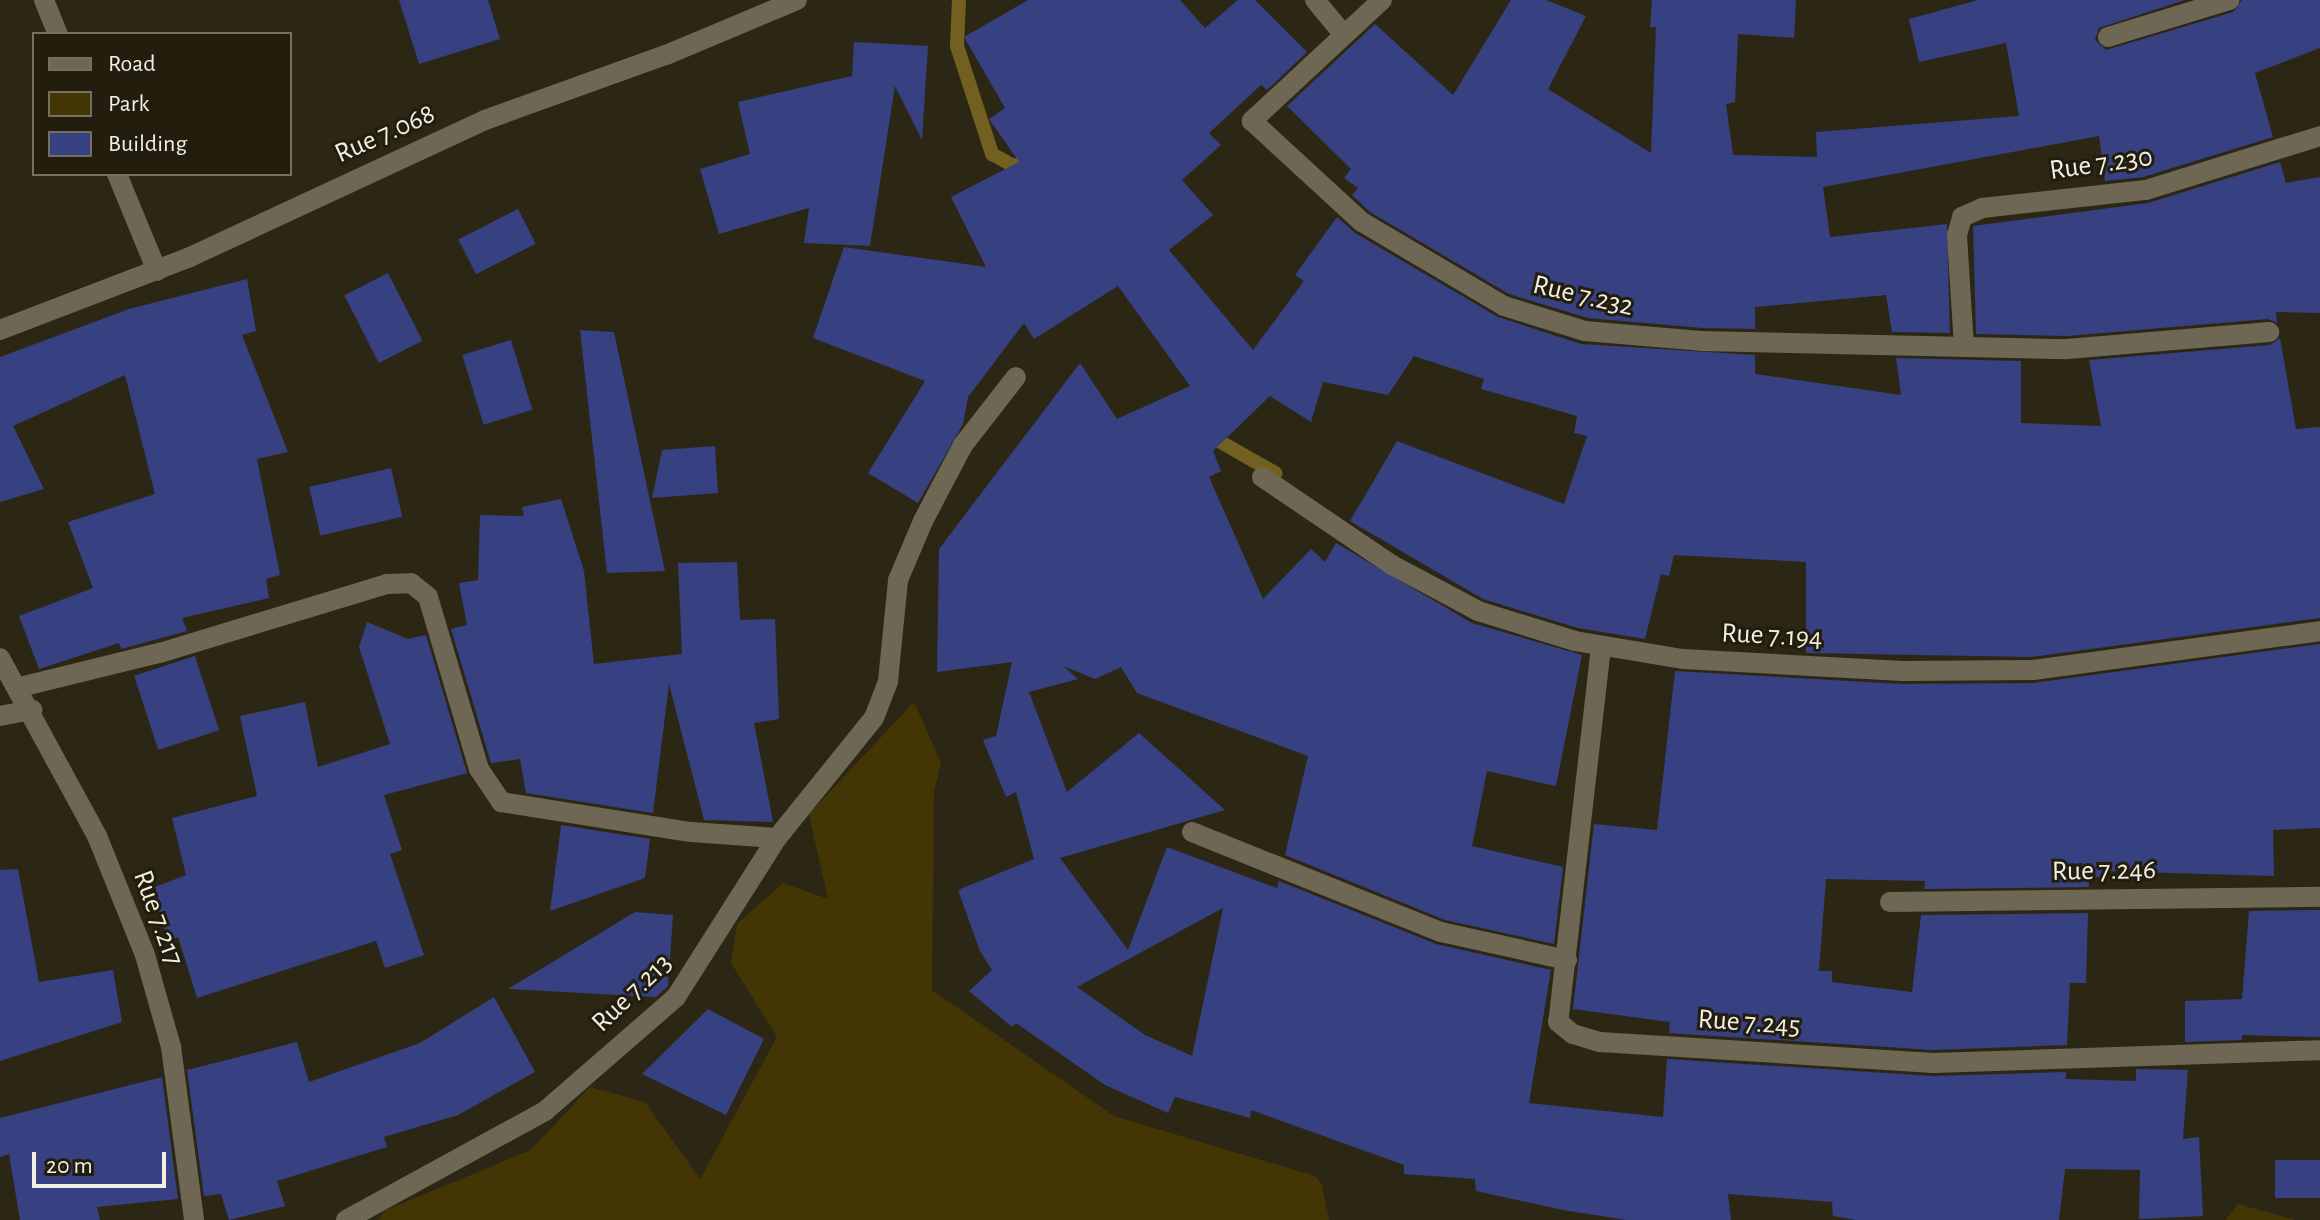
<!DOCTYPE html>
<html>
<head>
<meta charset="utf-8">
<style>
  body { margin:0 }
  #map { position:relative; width:2320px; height:1220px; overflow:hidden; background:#2c2715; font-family:"Alegreya Sans",sans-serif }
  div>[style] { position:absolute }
  .green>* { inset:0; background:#433604 }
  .stream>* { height:14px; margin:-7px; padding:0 7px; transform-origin:7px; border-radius:7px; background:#726020 }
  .building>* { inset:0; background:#374080; transform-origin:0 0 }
  .street>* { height:20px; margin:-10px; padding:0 10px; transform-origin:10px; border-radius:10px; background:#6d6753 }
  span { translate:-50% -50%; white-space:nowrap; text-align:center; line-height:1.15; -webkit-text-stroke:6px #221d0c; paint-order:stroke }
  .street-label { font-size:28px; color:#f1eee3 }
  .legend { position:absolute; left:32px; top:32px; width:260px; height:144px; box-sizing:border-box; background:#221d0c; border:2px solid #757162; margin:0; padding:10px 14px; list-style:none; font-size:24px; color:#f1eee3 }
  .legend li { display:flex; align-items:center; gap:16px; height:40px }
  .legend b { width:40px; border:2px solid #757162 }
  .scale { position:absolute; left:32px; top:1152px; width:134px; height:36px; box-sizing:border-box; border:4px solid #f1eee3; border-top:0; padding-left:10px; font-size:24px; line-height:28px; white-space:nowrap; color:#f1eee3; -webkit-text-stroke:6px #221d0c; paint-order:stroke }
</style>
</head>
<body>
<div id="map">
  <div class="green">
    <i style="clip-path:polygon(914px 702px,941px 763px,934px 792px,932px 990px,1114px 1116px,1315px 1176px,1322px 1184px,1329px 1220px,378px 1220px,386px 1210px,531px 1150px,590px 1087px,645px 1102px,700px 1179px,777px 1037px,731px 963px,737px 924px,783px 883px,828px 899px,809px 814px)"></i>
    <i style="clip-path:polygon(2238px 1204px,2295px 1220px,2225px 1220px)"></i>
  </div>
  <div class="stream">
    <i style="left:959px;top:0;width:46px;rotate:92.5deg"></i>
    <i style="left:957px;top:46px;width:114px;rotate:72deg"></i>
    <i style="left:992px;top:154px;width:25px;rotate:29deg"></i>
    <i style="left:1014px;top:166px;width:15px;rotate:-20deg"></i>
    <i style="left:1212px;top:437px;width:73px;rotate:29.7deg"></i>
  </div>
  <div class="building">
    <i style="clip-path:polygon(399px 0,488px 0,500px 39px,419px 64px)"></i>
    <i style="clip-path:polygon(evenodd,1028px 0,1180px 0,1205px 28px,1238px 0,1255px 0,1307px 52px,1267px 90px,1261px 85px,1209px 133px,1221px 145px,1182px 180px,1213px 215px,1169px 250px,1253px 350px,1304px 281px,1295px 275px,1337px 217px,1355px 233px,1498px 317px,1581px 344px,1755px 355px,1755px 374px,1901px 395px,1896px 358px,2021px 361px,2021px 423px,2101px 426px,2089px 360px,2270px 345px,2280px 338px,2296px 429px,2320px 427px,2320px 618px,2032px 657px,1806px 653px,1806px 562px,1674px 555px,1669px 576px,1661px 574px,1645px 639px,1578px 628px,1483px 599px,1350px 521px,1397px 441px,1564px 504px,1587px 436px,1574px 433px,1577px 416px,1481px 389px,1484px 379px,1414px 356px,1388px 395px,1323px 382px,1311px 422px,1270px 396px,1213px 451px,1221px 471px,1209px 477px,1263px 599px,1311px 549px,1325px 562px,1336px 543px,1472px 623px,1582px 655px,1556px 786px,1487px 771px,1472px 846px,1563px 867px,1554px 944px,1445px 920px,1285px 855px,1308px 756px,1137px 693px,1121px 667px,1095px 679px,1063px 666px,1078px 679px,1029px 692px,1067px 792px,1139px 733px,1225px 810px,1060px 858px,1128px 950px,1167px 847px,1277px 888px,1279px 881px,1436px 944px,1551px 970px,1529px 1103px,1663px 1117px,1667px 1059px,1932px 1076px,2066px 1072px,2066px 1079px,2136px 1081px,2136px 1069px,2188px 1070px,2183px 1139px,2199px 1137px,2203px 1216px,2139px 1219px,2140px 1170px,2065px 1169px,2059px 1220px,1856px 1220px,1833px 1216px,1832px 1202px,1728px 1194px,1731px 1220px,1627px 1220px,1563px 1210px,1476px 1191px,1475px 1179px,1404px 1174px,1404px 1165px,1251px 1110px,1250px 1118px,1175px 1097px,1168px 1113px,1105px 1085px,1016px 1023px,1012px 1027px,969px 991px,992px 970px,980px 951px,958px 890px,1034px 859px,1016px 792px,1006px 797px,983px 740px,996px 736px,1012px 662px,937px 672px,939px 549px,1080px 363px,1117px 419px,1190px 386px,1118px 286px,1034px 339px,1024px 323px,968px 397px,963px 424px,918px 503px,868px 473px,925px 381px,813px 338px,844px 247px,986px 267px,951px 197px,1019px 162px,989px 119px,1005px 108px,964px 37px,1028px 0,1223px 908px,1192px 1056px,1145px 1035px,1077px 987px,1223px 908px)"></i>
    <i style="clip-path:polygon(1511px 0,1546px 0,1586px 16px,1548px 89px,1651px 153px,1656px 27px,1650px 27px,1652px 0,1796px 0,1794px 38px,1738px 34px,1735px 102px,1726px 104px,1733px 155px,1817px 157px,1816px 132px,2019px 116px,2006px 43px,1919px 62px,1909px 19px,1978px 0,2185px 0,2099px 28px,2095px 40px,2106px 50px,2233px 12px,2242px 0,2320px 0,2320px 48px,2255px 73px,2273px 137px,2143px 177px,2105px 181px,2099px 136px,1823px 187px,1830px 237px,1947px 224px,1950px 333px,1892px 332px,1886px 295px,1755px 307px,1755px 329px,1702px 328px,1588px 318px,1509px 294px,1370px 212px,1352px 195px,1358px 188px,1344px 178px,1351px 169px,1287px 106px,1375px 24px,1453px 95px)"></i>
    <i style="clip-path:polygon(854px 42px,928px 46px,922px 140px,895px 86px,870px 246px,804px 243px,809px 208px,719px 234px,700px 169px,750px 154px,738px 102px,852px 76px)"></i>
    <i style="clip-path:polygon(2280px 162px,2286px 183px,2320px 177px,2320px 313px,2276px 312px,2277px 323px,2268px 319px,2067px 336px,1976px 334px,1973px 226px,2148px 203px)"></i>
    <i style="left:518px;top:209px;width:39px;height:67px;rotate:63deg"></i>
    <i style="left:388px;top:273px;width:76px;height:49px;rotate:63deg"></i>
    <i style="clip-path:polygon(247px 279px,256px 331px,242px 335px,288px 452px,257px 459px,280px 575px,266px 579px,269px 598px,182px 618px,187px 631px,121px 649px,119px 643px,39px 669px,19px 616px,93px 588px,68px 522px,155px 494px,125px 375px,13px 426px,44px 489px,0 502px,0 357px,129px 309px)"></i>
    <i style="clip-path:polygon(580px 330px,614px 332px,665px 571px,607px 573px)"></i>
    <i style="left:511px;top:340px;width:73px;height:51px;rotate:73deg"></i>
    <i style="clip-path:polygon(715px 446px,718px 493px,652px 498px,662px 450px)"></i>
    <i style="left:391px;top:468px;width:50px;height:84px;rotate:77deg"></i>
    <i style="clip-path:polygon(561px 499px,584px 571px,594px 664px,682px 654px,678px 563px,737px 562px,740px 620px,775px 619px,779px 719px,754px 723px,773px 822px,704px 820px,669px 684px,653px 813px,526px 793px,520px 759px,491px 763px,451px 629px,467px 625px,459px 583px,478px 580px,480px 515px,524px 516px,522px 507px)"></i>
    <i style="clip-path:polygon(367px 622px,408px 639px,426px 635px,467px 773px,384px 795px,402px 850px,390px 854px,424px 955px,385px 968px,376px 941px,197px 998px,178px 937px,169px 940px,150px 889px,186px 875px,172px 818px,257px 796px,240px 716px,305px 702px,318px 767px,390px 744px,359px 647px)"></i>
    <i style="clip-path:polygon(2320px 644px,2320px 828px,2273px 830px,2274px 876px,2102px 871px,2102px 877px,2089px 877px,2089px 887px,1924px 889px,1925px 881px,1826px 879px,1819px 971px,1832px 971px,1832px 982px,1912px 992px,1921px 915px,2088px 913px,2086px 983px,2070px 983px,2067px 1045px,1933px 1050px,1669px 1033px,1670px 1022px,1573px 1009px,1594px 824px,1657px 830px,1675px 671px,1902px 684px,2033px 683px)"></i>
    <i style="left:195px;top:656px;width:78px;height:64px;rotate:72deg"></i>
    <i style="clip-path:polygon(561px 825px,650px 839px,645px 878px,550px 911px)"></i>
    <i style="clip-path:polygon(18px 869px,39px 982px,113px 970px,122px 1022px,0 1061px,0 870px)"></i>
    <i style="clip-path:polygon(2320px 910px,2320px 1037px,2242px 1035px,2242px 1040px,2185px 1042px,2185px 1001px,2242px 999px,2249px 911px)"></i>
    <i style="clip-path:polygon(635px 912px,673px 915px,668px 986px,656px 997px,508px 989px)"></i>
    <i style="clip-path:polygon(494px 997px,535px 1072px,458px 1115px,384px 1137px,387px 1147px,277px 1181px,285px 1206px,229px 1220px,221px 1194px,204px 1196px,187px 1070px,297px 1042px,309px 1082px,420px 1043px)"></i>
    <i style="clip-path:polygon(708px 1009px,764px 1039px,726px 1115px,642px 1074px)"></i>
    <i style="clip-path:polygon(162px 1077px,178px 1199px,97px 1207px,100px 1220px,20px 1220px,9px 1154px,0 1157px,0 1118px)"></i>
    <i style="left:2320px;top:1160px;width:38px;height:45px;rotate:90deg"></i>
  </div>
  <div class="street">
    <i style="left:44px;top:0;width:37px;rotate:68deg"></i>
    <i style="left:1315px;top:0;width:44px;rotate:50.5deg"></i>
    <i style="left:1382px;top:0;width:178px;rotate:137.1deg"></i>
    <i style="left:1252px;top:121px;width:149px;rotate:42.6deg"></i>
    <i style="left:1362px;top:222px;width:165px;rotate:30.6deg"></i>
    <i style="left:1504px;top:306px;width:85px;rotate:17.2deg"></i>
    <i style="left:1585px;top:331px;width:116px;rotate:4.9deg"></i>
    <i style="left:1701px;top:341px;width:366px;rotate:1.3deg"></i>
    <i style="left:2067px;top:349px;width:203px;rotate:-4.8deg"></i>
    <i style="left:2108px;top:37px;width:127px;rotate:-17deg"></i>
    <i style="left:117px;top:174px;width:105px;rotate:67.6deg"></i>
    <i style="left:0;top:330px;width:204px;rotate:-21deg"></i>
    <i style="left:190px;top:257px;width:325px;rotate:-24.9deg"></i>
    <i style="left:485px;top:120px;width:192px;rotate:-19.8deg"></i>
    <i style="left:666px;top:55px;width:142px;rotate:-22.8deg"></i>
    <i style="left:1964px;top:347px;width:112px;rotate:-93.6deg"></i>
    <i style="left:1957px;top:235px;width:19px;rotate:-74deg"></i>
    <i style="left:1962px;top:217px;width:22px;rotate:-24deg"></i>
    <i style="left:1982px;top:208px;width:165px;rotate:-6.3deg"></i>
    <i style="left:2146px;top:190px;width:182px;rotate:-17.2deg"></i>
    <i style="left:1262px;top:477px;width:157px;rotate:34.1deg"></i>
    <i style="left:1392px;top:565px;width:98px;rotate:28.1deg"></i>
    <i style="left:1478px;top:611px;width:102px;rotate:17.2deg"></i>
    <i style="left:1575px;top:641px;width:109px;rotate:9.5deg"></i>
    <i style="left:1683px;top:659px;width:220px;rotate:3.1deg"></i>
    <i style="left:1903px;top:671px;width:130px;rotate:-0.4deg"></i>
    <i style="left:2033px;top:670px;width:290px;rotate:-7.7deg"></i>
    <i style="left:1601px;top:647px;width:377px;rotate:96.5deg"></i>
    <i style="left:1558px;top:1022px;width:19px;rotate:39deg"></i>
    <i style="left:1573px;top:1034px;width:28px;rotate:17deg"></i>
    <i style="left:1600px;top:1042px;width:334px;rotate:3.6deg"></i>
    <i style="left:1933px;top:1063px;width:387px;rotate:-1.9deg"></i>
    <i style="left:0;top:658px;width:203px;rotate:61.4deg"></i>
    <i style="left:97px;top:836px;width:128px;rotate:68deg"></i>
    <i style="left:145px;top:955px;width:96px;rotate:74.2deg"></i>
    <i style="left:171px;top:1047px;width:175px;rotate:82.4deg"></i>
    <i style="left:20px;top:687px;width:147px;rotate:-13.8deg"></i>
    <i style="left:163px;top:652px;width:234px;rotate:-16.9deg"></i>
    <i style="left:387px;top:584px;width:24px;rotate:-2deg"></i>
    <i style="left:411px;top:583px;width:22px;rotate:39deg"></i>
    <i style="left:428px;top:597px;width:179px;rotate:73.5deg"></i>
    <i style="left:479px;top:769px;width:40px;rotate:56deg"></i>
    <i style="left:501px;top:802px;width:192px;rotate:9deg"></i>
    <i style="left:691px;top:832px;width:86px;rotate:4deg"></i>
    <i style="left:0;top:716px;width:33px;rotate:-11deg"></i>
    <i style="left:1192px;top:832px;width:268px;rotate:21.9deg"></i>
    <i style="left:1441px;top:932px;width:129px;rotate:12.5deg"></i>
    <i style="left:1890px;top:902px;width:430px;rotate:-0.7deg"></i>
    <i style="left:346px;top:1220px;width:227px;rotate:-28.7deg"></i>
    <i style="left:545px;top:1111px;width:174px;rotate:-41deg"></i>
    <i style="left:676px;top:997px;width:188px;rotate:-57.6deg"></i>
    <i style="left:777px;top:838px;width:154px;rotate:-51.1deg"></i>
    <i style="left:874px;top:718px;width:40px;rotate:-69deg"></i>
    <i style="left:888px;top:681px;width:101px;rotate:-84.3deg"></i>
    <i style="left:898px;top:580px;width:64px;rotate:-67deg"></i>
    <i style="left:923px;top:521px;width:86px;rotate:-62.2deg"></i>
    <i style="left:963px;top:445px;width:86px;rotate:-52.1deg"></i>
  </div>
  <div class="street-label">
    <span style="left:385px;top:134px;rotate:-24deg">Rue 7.068</span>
    <span style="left:2101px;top:164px;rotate:-8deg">Rue 7.230</span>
    <span style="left:1583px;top:296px;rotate:13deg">Rue 7.232</span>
    <span style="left:1772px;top:636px;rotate:3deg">Rue 7.194</span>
    <span style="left:2104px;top:871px;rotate:-1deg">Rue 7.246</span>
    <span style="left:158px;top:918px;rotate:70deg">Rue 7.217</span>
    <span style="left:632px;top:993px;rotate:-44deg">Rue 7.213</span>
    <span style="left:1749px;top:1023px;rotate:4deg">Rue 7.245</span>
  </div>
  <ul class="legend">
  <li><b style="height:10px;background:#6d6753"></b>Road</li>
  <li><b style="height:22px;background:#433604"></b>Park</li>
  <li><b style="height:22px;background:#374080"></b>Building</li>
  </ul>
  <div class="scale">20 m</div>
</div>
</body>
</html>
